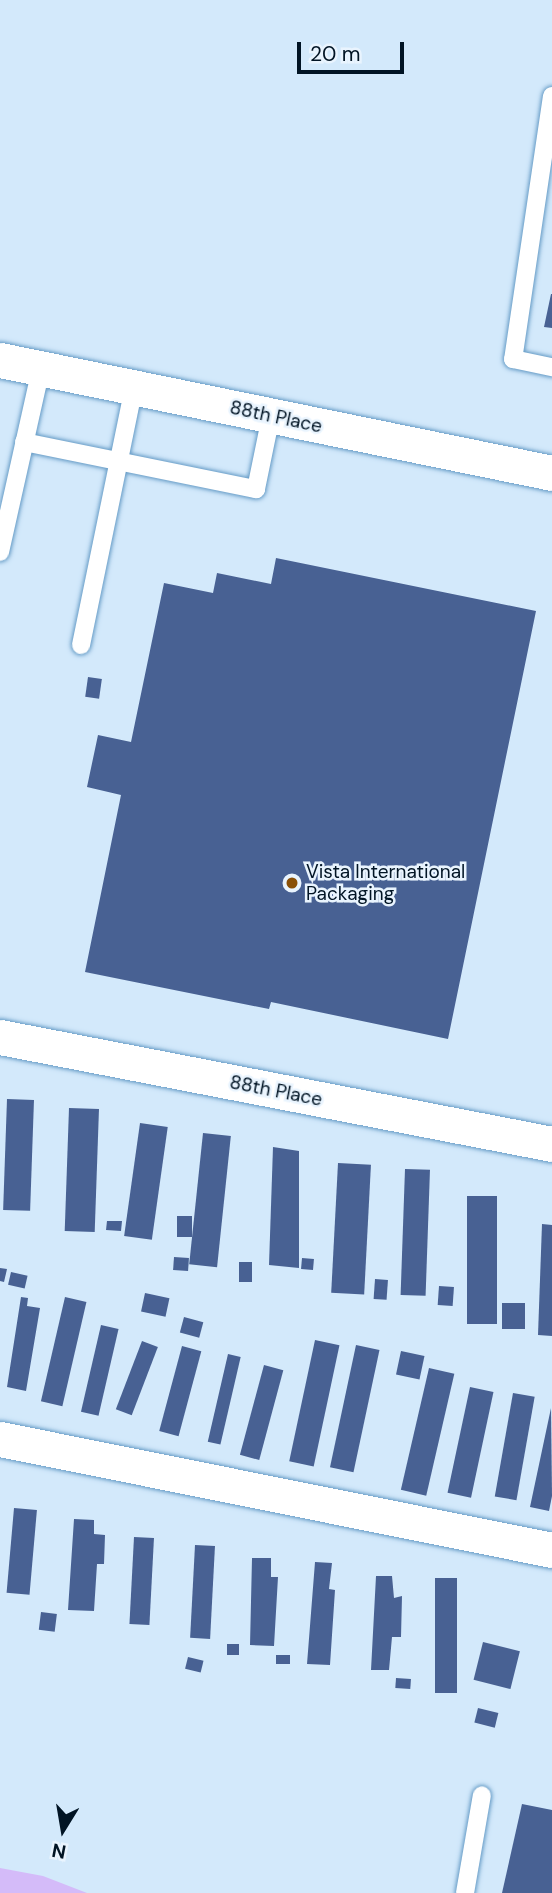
<!DOCTYPE html>
<html>
<head>
<meta charset="utf-8">
<style>
  body { margin:0 }
  #map { position:relative; width:552px; height:1893px; overflow:hidden; background:#d3e9fb; font-family:"DM Sans",sans-serif }
  div>[style] { position:absolute }
  .green>* { inset:0; background:#d4bbf9 }
  .building>* { inset:0; background:#486193; transform-origin:0 0 }
  .roads { filter:drop-shadow(0 0 2px #659bc6) drop-shadow(0 0 2px #659bc6) }
  .lane>* { height:18px; margin:-9px; padding:0 9px; transform-origin:9px; border-radius:9px; background:#fff }
  .street>* { height:35px; margin:-17.5px; padding:0 17.5px; transform-origin:17.5px; border-radius:17.5px; background:#fff }
  .dots>* { width:19px; height:19px; translate:-50% -50%; box-sizing:border-box; border:4px solid #e9f4fe; border-radius:50% }
  span { translate:-50% -50%; white-space:nowrap; text-align:center; line-height:1.15; -webkit-text-stroke:5px #e9f4fe; paint-order:stroke }
  .street-label { font-size:19px; color:#011424 }
  .poi-label { font-size:19px; color:#011424 }
  .left { translate:0 -50%; text-align:left }
  .north { position:absolute; left:28px; top:1795px; width:70px; height:70px; -webkit-text-stroke:5px #e9f4fe; paint-order:stroke; rotate:191deg; font-size:19px; font-weight:700; line-height:28px; text-align:center; color:#011424 }
  .north::after { content:''; display:block; margin:auto; width:24px; height:32px; background:#011424; clip-path:polygon(50% 0,100% 100%,50% 72%,0 100%) }
  .scale { position:absolute; left:297px; top:42px; width:107px; height:32px; box-sizing:border-box; border:4px solid #011424; border-top:0; padding-left:9px; font-size:21px; line-height:24px; white-space:nowrap; color:#011424; -webkit-text-stroke:5px #e9f4fe; paint-order:stroke }
</style>
</head>
<body>
<div id="map">
  <div class="green">
    <i style="clip-path:polygon(0 1868px,43px 1876px,87px 1893px,0 1893px)"></i>
  </div>
  <div class="building">
    <i style="clip-path:polygon(551px 294px,552px 294px,552px 328px,544px 327px)"></i>
    <i style="clip-path:polygon(276px 558px,536px 611px,448px 1039px,271px 1002px,269px 1009px,85px 972px,121px 795px,87px 787px,98px 735px,131px 742px,164px 583px,213px 593px,217px 573px,271px 584px)"></i>
    <i style="left:88px;top:677px;width:14px;height:20px;rotate:8deg"></i>
    <i style="left:7px;top:1099px;width:27px;height:111px;rotate:2deg"></i>
    <i style="left:69px;top:1108px;width:30px;height:123px;rotate:2deg"></i>
    <i style="left:140px;top:1123px;width:28px;height:114px;rotate:8deg"></i>
    <i style="left:203px;top:1133px;width:28px;height:132px;rotate:6deg"></i>
    <i style="clip-path:polygon(273px 1147px,299px 1151px,299px 1268px,269px 1265px)"></i>
    <i style="left:338px;top:1163px;width:33px;height:130px;rotate:3deg"></i>
    <i style="left:405px;top:1169px;width:25px;height:126px;rotate:2deg"></i>
    <i style="left:467px;top:1196px;width:30px;height:128px"></i>
    <i style="left:177px;top:1216px;width:15px;height:21px"></i>
    <i style="clip-path:polygon(107px 1221px,122px 1221px,121px 1231px,106px 1230px)"></i>
    <i style="clip-path:polygon(542px 1224px,552px 1225px,552px 1336px,538px 1335px)"></i>
    <i style="left:174px;top:1257px;width:15px;height:13px;rotate:4deg"></i>
    <i style="left:302px;top:1258px;width:12px;height:11px;rotate:5deg"></i>
    <i style="left:252px;top:1262px;width:20px;height:13px;rotate:90deg"></i>
    <i style="clip-path:polygon(0 1268px,7px 1269px,4px 1282px,0 1281px)"></i>
    <i style="left:11px;top:1272px;width:17px;height:13px;rotate:13deg"></i>
    <i style="left:375px;top:1279px;width:13px;height:20px;rotate:4deg"></i>
    <i style="left:439px;top:1286px;width:15px;height:19px;rotate:4deg"></i>
    <i style="left:145px;top:1293px;width:25px;height:19px;rotate:12deg"></i>
    <i style="clip-path:polygon(21px 1297px,28px 1298px,27px 1306px,40px 1308px,26px 1391px,7px 1387px)"></i>
    <i style="left:65px;top:1297px;width:22px;height:107px;rotate:13deg"></i>
    <i style="left:502px;top:1303px;width:23px;height:26px"></i>
    <i style="left:184px;top:1317px;width:20px;height:16px;rotate:15deg"></i>
    <i style="left:101px;top:1325px;width:18px;height:89px;rotate:13deg"></i>
    <i style="left:315px;top:1340px;width:25px;height:124px;rotate:12deg"></i>
    <i style="left:142px;top:1341px;width:17px;height:73px;rotate:21deg"></i>
    <i style="left:356px;top:1345px;width:24px;height:125px;rotate:12deg"></i>
    <i style="left:182px;top:1346px;width:20px;height:88px;rotate:15deg"></i>
    <i style="left:401px;top:1351px;width:24px;height:24px;rotate:12deg"></i>
    <i style="left:228px;top:1354px;width:13px;height:90px;rotate:13deg"></i>
    <i style="left:264px;top:1365px;width:20px;height:93px;rotate:15deg"></i>
    <i style="left:429px;top:1368px;width:26px;height:125px;rotate:13deg"></i>
    <i style="left:470px;top:1387px;width:24px;height:108px;rotate:12deg"></i>
    <i style="left:513px;top:1393px;width:22px;height:105px;rotate:10deg"></i>
    <i style="clip-path:polygon(551px 1408px,552px 1496px,549px 1511px,530px 1507px)"></i>
    <i style="left:14px;top:1508px;width:23px;height:85px;rotate:5deg"></i>
    <i style="clip-path:polygon(74px 1519px,94px 1520px,94px 1534px,105px 1535px,104px 1564px,97px 1564px,94px 1611px,68px 1610px)"></i>
    <i style="left:134px;top:1537px;width:20px;height:87px;rotate:3deg"></i>
    <i style="left:195px;top:1545px;width:20px;height:93px;rotate:3deg"></i>
    <i style="clip-path:polygon(252px 1558px,271px 1558px,271px 1577px,278px 1577px,274px 1646px,250px 1645px)"></i>
    <i style="clip-path:polygon(315px 1562px,332px 1563px,329px 1589px,335px 1590px,330px 1665px,307px 1664px)"></i>
    <i style="clip-path:polygon(376px 1576px,392px 1576px,394px 1598px,402px 1596px,401px 1637px,392px 1637px,389px 1670px,371px 1670px)"></i>
    <i style="left:435px;top:1578px;width:22px;height:115px"></i>
    <i style="left:41px;top:1612px;width:16px;height:18px;rotate:7deg"></i>
    <i style="left:483px;top:1642px;width:38px;height:39px;rotate:14deg"></i>
    <i style="left:227px;top:1644px;width:12px;height:11px"></i>
    <i style="left:276px;top:1655px;width:14px;height:9px"></i>
    <i style="left:188px;top:1657px;width:16px;height:12px;rotate:14deg"></i>
    <i style="left:396px;top:1678px;width:15px;height:10px;rotate:4deg"></i>
    <i style="left:478px;top:1708px;width:21px;height:15px;rotate:14deg"></i>
    <i style="clip-path:polygon(522px 1804px,552px 1810px,552px 1893px,502px 1893px)"></i>
  </div>
  <div class="roads">
    <div class="lane">
      <i style="left:552px;top:96px;width:266px;rotate:98.4deg"></i>
      <i style="left:513px;top:359px;width:40px;rotate:12deg"></i>
      <i style="left:24px;top:442px;width:237px;rotate:11.5deg"></i>
      <i style="left:256px;top:489px;width:75px;rotate:-78.4deg"></i>
      <i style="left:0;top:552px;width:188px;rotate:-77.4deg"></i>
      <i style="left:81px;top:645px;width:263px;rotate:-78.4deg"></i>
      <i style="left:465px;top:1893px;width:99px;rotate:-80.2deg"></i>
    </div>
    <div class="street">
      <i style="left:0;top:360px;width:563px;rotate:11.57deg"></i>
      <i style="left:0;top:1037px;width:562px;rotate:10.97deg"></i>
      <i style="left:0;top:1439px;width:563px;rotate:11.37deg"></i>
    </div>
  </div>
  <div class="dots">
    <i style="left:292px;top:883px;background:#895007"></i>
  </div>
  <div class="street-label">
    <span style="left:276px;top:417px;rotate:12deg">88th Place</span>
    <span style="left:276px;top:1091px;rotate:11deg">88th Place</span>
  </div>
  <div class="poi-label">
    <span class="left" style="left:306px;top:883px">Vista International<br>Packaging</span>
  </div>
  <div class="north">N</div>
  <div class="scale">20 m</div>
</div>
</body>
</html>
